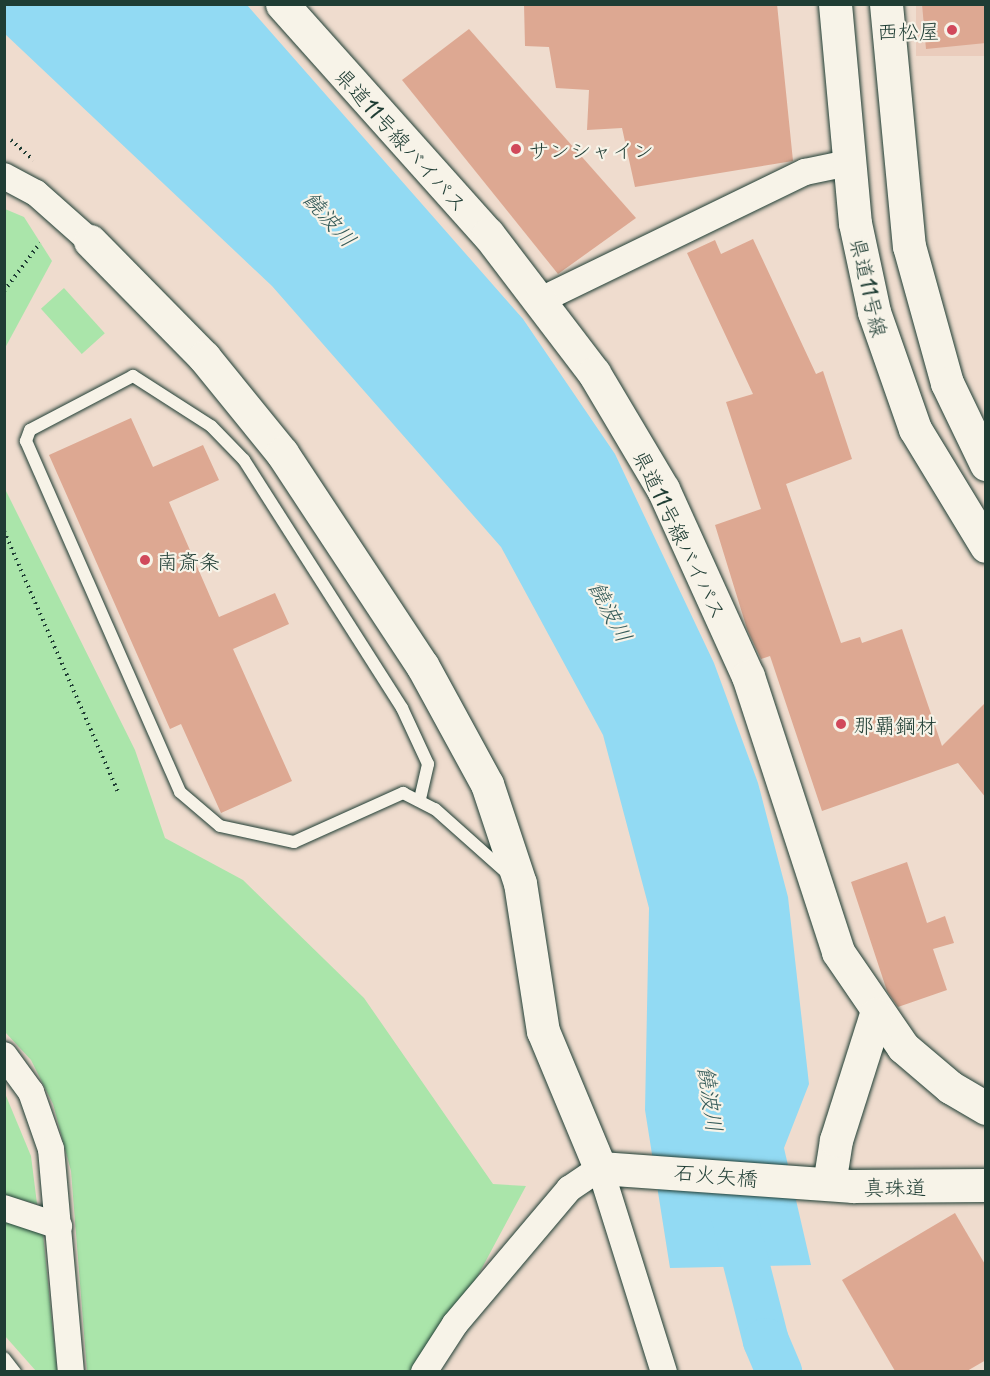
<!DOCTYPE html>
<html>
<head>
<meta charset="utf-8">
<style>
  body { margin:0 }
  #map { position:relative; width:990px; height:1376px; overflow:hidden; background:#efdcce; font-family:"Playpen Sans","Klee One",sans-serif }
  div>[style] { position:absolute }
  .built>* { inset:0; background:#eaccbc; transform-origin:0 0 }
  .green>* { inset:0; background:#aae5aa; transform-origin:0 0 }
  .water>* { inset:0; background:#92daf3 }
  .river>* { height:46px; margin:-23px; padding:0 23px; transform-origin:23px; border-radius:23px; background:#92daf3 }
  .building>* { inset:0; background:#dda892 }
  .path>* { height:4px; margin-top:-2px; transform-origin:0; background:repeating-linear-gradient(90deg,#1f3d34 0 1.5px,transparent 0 6px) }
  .roads { filter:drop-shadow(0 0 2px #1f3d34) drop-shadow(0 0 2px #1f3d34) }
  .lane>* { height:12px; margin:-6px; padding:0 6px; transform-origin:6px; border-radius:6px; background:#f7f3e8 }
  .street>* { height:26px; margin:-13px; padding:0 13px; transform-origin:13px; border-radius:13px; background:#f7f3e8 }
  .secondary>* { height:33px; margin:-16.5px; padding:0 16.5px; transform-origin:16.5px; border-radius:16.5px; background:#f7f3e8 }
  .dots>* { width:16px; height:16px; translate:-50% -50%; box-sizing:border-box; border:3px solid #f7f3e8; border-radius:50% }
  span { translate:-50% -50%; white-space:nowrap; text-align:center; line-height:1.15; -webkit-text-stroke:4.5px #f7f3e8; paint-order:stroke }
  .poi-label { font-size:21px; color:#1f3d34 }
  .right { translate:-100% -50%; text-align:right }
  .left { translate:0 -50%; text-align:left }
  .street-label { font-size:21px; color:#1f3d34 }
  .water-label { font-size:22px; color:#365c5a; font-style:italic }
  .frame { position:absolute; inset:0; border:6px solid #1f3d34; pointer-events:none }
</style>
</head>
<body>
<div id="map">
  <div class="built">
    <i style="left:916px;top:5px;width:69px;height:51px"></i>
  </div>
  <div class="green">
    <i style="clip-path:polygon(5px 209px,24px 217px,52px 261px,5px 348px)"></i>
    <i style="left:64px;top:288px;width:61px;height:31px;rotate:48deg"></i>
    <i style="clip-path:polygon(4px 487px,135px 750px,165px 838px,243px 880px,364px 998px,493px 1184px,526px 1186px,475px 1281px,412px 1371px,87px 1371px,71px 1171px,53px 1104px,31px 1060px,5px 1032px)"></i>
    <i style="clip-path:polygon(4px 1091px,31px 1156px,37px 1204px,5px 1195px)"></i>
    <i style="clip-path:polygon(4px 1220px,43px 1234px,57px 1371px,36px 1371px,5px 1336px)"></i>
  </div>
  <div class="water">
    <i style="clip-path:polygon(4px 5px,247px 5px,523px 319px,615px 454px,714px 663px,758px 783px,788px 897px,809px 1084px,784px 1148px,811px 1265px,670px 1268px,645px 1110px,649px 908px,603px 735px,501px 547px,272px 286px,5px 34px)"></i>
  </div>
  <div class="river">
    <i style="left:731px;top:1204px;width:141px;rotate:75.7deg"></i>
    <i style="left:766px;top:1341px;width:34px;rotate:67deg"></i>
  </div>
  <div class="building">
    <i style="clip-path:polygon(524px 4px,777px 4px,793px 161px,635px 187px,622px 128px,587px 130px,589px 90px,556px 88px,549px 47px,525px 46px)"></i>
    <i style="clip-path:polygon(922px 4px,986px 4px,986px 43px,926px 49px)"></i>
    <i style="clip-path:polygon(469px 29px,636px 218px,558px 274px,402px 80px)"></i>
    <i style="clip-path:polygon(753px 239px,816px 374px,823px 371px,852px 459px,786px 484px,841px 643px,860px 637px,862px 643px,902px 629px,942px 746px,986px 702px,986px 798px,958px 763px,822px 811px,770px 656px,761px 659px,747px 629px,715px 525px,761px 509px,726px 402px,753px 394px,687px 253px,715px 240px,721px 254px)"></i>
    <i style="clip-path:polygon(131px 418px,153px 467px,203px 445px,219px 480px,169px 502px,219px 617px,275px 593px,289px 624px,233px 649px,292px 781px,221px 813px,181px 724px,170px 729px,49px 455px)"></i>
    <i style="clip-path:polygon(907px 862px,927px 923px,945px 916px,954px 943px,933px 949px,947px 990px,898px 1007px,887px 991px,851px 882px)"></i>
    <i style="clip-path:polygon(955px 1213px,986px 1266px,986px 1360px,967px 1371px,895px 1371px,842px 1280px)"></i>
  </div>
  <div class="path">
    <i style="left:11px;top:140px;width:30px;rotate:42deg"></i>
    <i style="left:4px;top:291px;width:60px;rotate:-53.1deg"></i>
    <i style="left:4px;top:531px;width:285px;rotate:66.4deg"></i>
  </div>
  <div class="roads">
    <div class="lane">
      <i style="left:420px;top:799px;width:36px;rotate:-77deg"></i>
      <i style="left:428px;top:764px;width:62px;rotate:-114.9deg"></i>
      <i style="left:402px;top:708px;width:294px;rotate:-122.5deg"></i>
      <i style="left:244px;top:460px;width:47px;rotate:-134.1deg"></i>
      <i style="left:211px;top:426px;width:93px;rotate:-147.3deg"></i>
      <i style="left:133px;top:376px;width:116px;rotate:152.3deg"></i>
      <i style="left:30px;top:430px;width:12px;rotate:110deg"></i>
      <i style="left:26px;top:441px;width:383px;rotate:66.3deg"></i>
      <i style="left:180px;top:792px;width:52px;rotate:40.4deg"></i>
      <i style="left:220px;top:826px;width:76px;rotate:12.2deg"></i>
      <i style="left:294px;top:842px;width:120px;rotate:-24.2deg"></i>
      <i style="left:403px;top:793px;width:36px;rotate:27deg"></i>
      <i style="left:435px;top:809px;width:99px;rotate:41.7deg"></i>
      <i style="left:4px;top:1358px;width:18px;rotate:52deg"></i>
    </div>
    <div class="street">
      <i style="left:4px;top:176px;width:36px;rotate:28deg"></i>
      <i style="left:36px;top:193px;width:72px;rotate:41.6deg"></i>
      <i style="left:539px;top:301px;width:296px;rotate:-25.9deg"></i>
      <i style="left:805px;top:172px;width:44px;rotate:-11.8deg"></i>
      <i style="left:4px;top:1055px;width:46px;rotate:53.9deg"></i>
      <i style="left:31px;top:1092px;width:60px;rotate:70.7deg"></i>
      <i style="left:51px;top:1149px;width:224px;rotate:84.9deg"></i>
      <i style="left:4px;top:1208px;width:58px;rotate:18.1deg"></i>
      <i style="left:424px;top:1372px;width:57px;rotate:-57.1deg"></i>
      <i style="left:455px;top:1324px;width:177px;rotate:-49.8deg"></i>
      <i style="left:569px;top:1189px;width:37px;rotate:-34deg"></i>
      <i style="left:600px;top:1168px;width:214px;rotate:72.6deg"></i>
    </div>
    <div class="secondary">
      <i style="left:282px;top:4px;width:309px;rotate:48.2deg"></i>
      <i style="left:488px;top:234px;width:175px;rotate:52.7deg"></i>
      <i style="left:594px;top:373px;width:135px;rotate:59.3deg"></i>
      <i style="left:663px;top:489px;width:205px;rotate:65.6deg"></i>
      <i style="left:748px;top:676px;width:290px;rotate:71.9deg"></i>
      <i style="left:838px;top:952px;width:115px;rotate:55.6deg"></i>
      <i style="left:903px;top:1047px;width:62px;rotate:40.4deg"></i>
      <i style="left:950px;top:1087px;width:42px;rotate:30.3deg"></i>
      <i style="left:835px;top:4px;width:220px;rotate:84.8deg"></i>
      <i style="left:855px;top:223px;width:91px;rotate:77.9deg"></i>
      <i style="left:874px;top:312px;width:124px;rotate:70.7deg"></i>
      <i style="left:915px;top:429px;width:137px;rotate:58.7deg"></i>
      <i style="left:886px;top:4px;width:243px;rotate:84.6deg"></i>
      <i style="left:909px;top:246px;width:142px;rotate:74.5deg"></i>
      <i style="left:947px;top:383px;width:90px;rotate:64.3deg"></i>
      <i style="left:90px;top:241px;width:163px;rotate:45.5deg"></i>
      <i style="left:204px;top:357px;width:124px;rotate:50.9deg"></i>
      <i style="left:282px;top:453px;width:254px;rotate:56.6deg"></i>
      <i style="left:422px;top:665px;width:136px;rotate:61.4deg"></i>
      <i style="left:487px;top:784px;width:104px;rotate:71.6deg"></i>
      <i style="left:520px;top:883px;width:150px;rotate:81.2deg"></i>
      <i style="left:543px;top:1031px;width:148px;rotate:67.4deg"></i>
      <i style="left:600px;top:1168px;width:254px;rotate:4.1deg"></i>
      <i style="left:853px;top:1186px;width:133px;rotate:-0.4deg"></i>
      <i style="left:829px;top:1184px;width:45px;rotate:-81deg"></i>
      <i style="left:836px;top:1140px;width:132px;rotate:-72.4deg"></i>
    </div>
  </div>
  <div class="dots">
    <i style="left:952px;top:30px;background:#d1495b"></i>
    <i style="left:516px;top:149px;background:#d1495b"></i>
    <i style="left:145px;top:560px;background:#d1495b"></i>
    <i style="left:841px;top:724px;background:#d1495b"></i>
  </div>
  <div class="poi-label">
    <span class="right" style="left:940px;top:30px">西松屋</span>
    <span class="left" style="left:528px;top:149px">サンシャイン</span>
    <span class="left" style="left:157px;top:560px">南斎条</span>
    <span class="left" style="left:853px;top:724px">那覇鋼材</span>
  </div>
  <div class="street-label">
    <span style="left:402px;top:139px;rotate:48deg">県道11号線バイパス</span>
    <span style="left:870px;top:287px;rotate:77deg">県道11号線</span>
    <span style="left:681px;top:534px;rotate:64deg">県道11号線バイパス</span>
    <span style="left:716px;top:1174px;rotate:5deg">石火矢橋</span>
    <span style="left:895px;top:1186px">真珠道</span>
  </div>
  <div class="water-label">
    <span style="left:331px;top:218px;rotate:48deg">饒波川</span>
    <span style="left:612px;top:611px;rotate:62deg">饒波川</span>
    <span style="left:712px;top:1099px;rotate:82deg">饒波川</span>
  </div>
  <div class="frame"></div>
</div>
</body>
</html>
